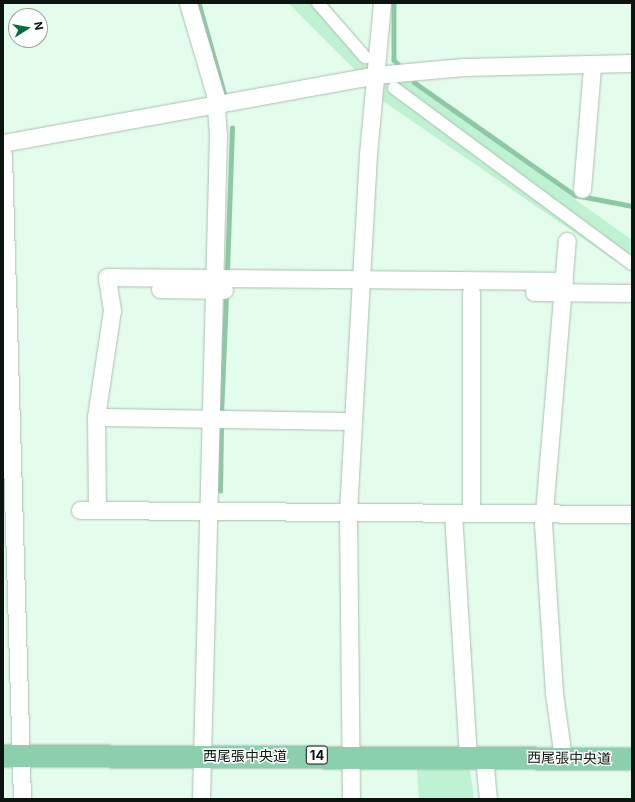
<!DOCTYPE html>
<html>
<head>
<meta charset="utf-8">
<style>
  body { margin:0 }
  #map { position:relative; width:635px; height:802px; overflow:hidden; background:#e4fcec; font-family:Inter,"Noto Sans JP",sans-serif }
  div>[style] { position:absolute }
  .green>* { inset:0; background:#bff2d2 }
  .stream>* { height:4.5px; margin:-2.25px; padding:0 2.25px; transform-origin:2.25px; border-radius:2.25px; background:#8dc8a4 }
  .roads { filter:drop-shadow(0 0 1px #a9c0b1) drop-shadow(0 0 1px #a9c0b1) }
  .pedestrian>* { height:12px; margin:-6px; padding:0 6px; transform-origin:6px; border-radius:6px; background:#fff }
  .minor>* { height:17px; margin:-8.5px; padding:0 8.5px; transform-origin:8.5px; border-radius:8.5px; background:#fff }
  .primary>* { height:22px; margin:-11px; padding:0 11px; transform-origin:11px; border-radius:11px; background:#8ccfad }
  span { translate:-50% -50%; white-space:nowrap; text-align:center; line-height:1.15; -webkit-text-stroke:3px #fff; paint-order:stroke }
  .shield-label span { padding:1px 3px; background:#fff; border:1px solid; border-radius:3px; -webkit-text-stroke-width:0 }
  .shield-label { font-size:13px; color:#0c140f; font-weight:700 }
  .street-label { font-size:14px; color:#0c140f }
  .frame { position:absolute; inset:0; border:4px solid #0c140f; pointer-events:none }
  .north { position:absolute; left:8px; top:8px; width:40px; height:40px; box-sizing:border-box; background:#fff; border:1px solid #9ea19f; border-radius:50%; rotate:79deg; font-size:11px; font-weight:700; line-height:16px; text-align:center; color:#0c140f }
  .north::after { content:''; display:block; margin:auto; width:14px; height:18px; background:#056a40; clip-path:polygon(50% 0,100% 100%,50% 72%,0 100%) }
</style>
</head>
<body>
<div id="map">
  <div class="green">
    <i style="clip-path:polygon(288px 3px,327px 3px,372px 56px,371px 68px,358px 73px)"></i>
    <i style="clip-path:polygon(399px 73px,632px 240px,632px 272px,374px 95px,376px 75px)"></i>
    <i style="clip-path:polygon(416px 756px,468px 756px,474px 799px,419px 799px)"></i>
  </div>
  <div class="stream">
    <i style="left:199px;top:3px;width:100px;rotate:74.3deg"></i>
    <i style="left:394px;top:3px;width:57px;rotate:90deg"></i>
    <i style="left:394px;top:60px;width:10px;rotate:45deg"></i>
    <i style="left:414px;top:82px;width:197px;rotate:35.1deg"></i>
    <i style="left:575px;top:195px;width:58px;rotate:10.9deg"></i>
    <i style="left:227px;top:271px;width:143px;rotate:-88deg"></i>
    <i style="left:221px;top:415px;width:120px;rotate:-87.6deg"></i>
    <i style="left:220px;top:491px;width:64px;rotate:-89.1deg"></i>
  </div>
  <div class="roads">
    <div class="pedestrian">
      <i style="left:318px;top:3px;width:72px;rotate:49deg"></i>
      <i style="left:394px;top:88px;width:296px;rotate:36.5deg"></i>
    </div>
    <div class="minor">
      <i style="left:188px;top:3px;width:95px;rotate:73.5deg"></i>
      <i style="left:215px;top:94px;width:41px;rotate:85.8deg"></i>
      <i style="left:218px;top:135px;width:664px;rotate:91.47deg"></i>
      <i style="left:3px;top:143px;width:379px;rotate:-10.3deg"></i>
      <i style="left:376px;top:75px;width:87px;rotate:-5.3deg"></i>
      <i style="left:463px;top:67px;width:169px;rotate:-1.4deg"></i>
      <i style="left:3px;top:155px;width:644px;rotate:88.31deg"></i>
      <i style="left:582px;top:189px;width:122px;rotate:-85.3deg"></i>
      <i style="left:160px;top:289px;width:64px;rotate:0.9deg"></i>
      <i style="left:534px;top:292px;width:98px;rotate:0.6deg"></i>
      <i style="left:96px;top:417px;width:257px;rotate:0.9deg"></i>
      <i style="left:80px;top:510px;width:552px;rotate:0.42deg"></i>
      <i style="left:97px;top:510px;width:93px;rotate:-90.6deg"></i>
      <i style="left:96px;top:417px;width:108px;rotate:-81.5deg"></i>
      <i style="left:112px;top:310px;width:33px;rotate:-99deg"></i>
      <i style="left:107px;top:277px;width:457px;rotate:0.5deg"></i>
      <i style="left:453px;top:513px;width:243px;rotate:86.5deg"></i>
      <i style="left:471px;top:513px;width:221px;rotate:-90deg"></i>
      <i style="left:484px;top:757px;width:42px;rotate:84.6deg"></i>
      <i style="left:563px;top:758px;width:66px;rotate:-97.9deg"></i>
      <i style="left:554px;top:693px;width:169px;rotate:-93.7deg"></i>
      <i style="left:543px;top:524px;width:284px;rotate:-85.2deg"></i>
      <i style="left:351px;top:799px;width:287px;rotate:-90.6deg"></i>
      <i style="left:348px;top:512px;width:359px;rotate:-86.8deg"></i>
      <i style="left:368px;top:154px;width:152px;rotate:-84.7deg"></i>
    </div>
    <div class="primary">
      <i style="left:3px;top:756px;width:629px;rotate:0.27deg"></i>
    </div>
  </div>
  <div class="shield-label">
    <span style="left:317px;top:755px">14</span>
  </div>
  <div class="street-label">
    <span style="left:245px;top:756px">西尾張中央道</span>
    <span style="left:569px;top:758px;rotate:1deg">西尾張中央道</span>
  </div>
  <div class="frame"></div>
  <div class="north">N</div>
</div>
</body>
</html>
